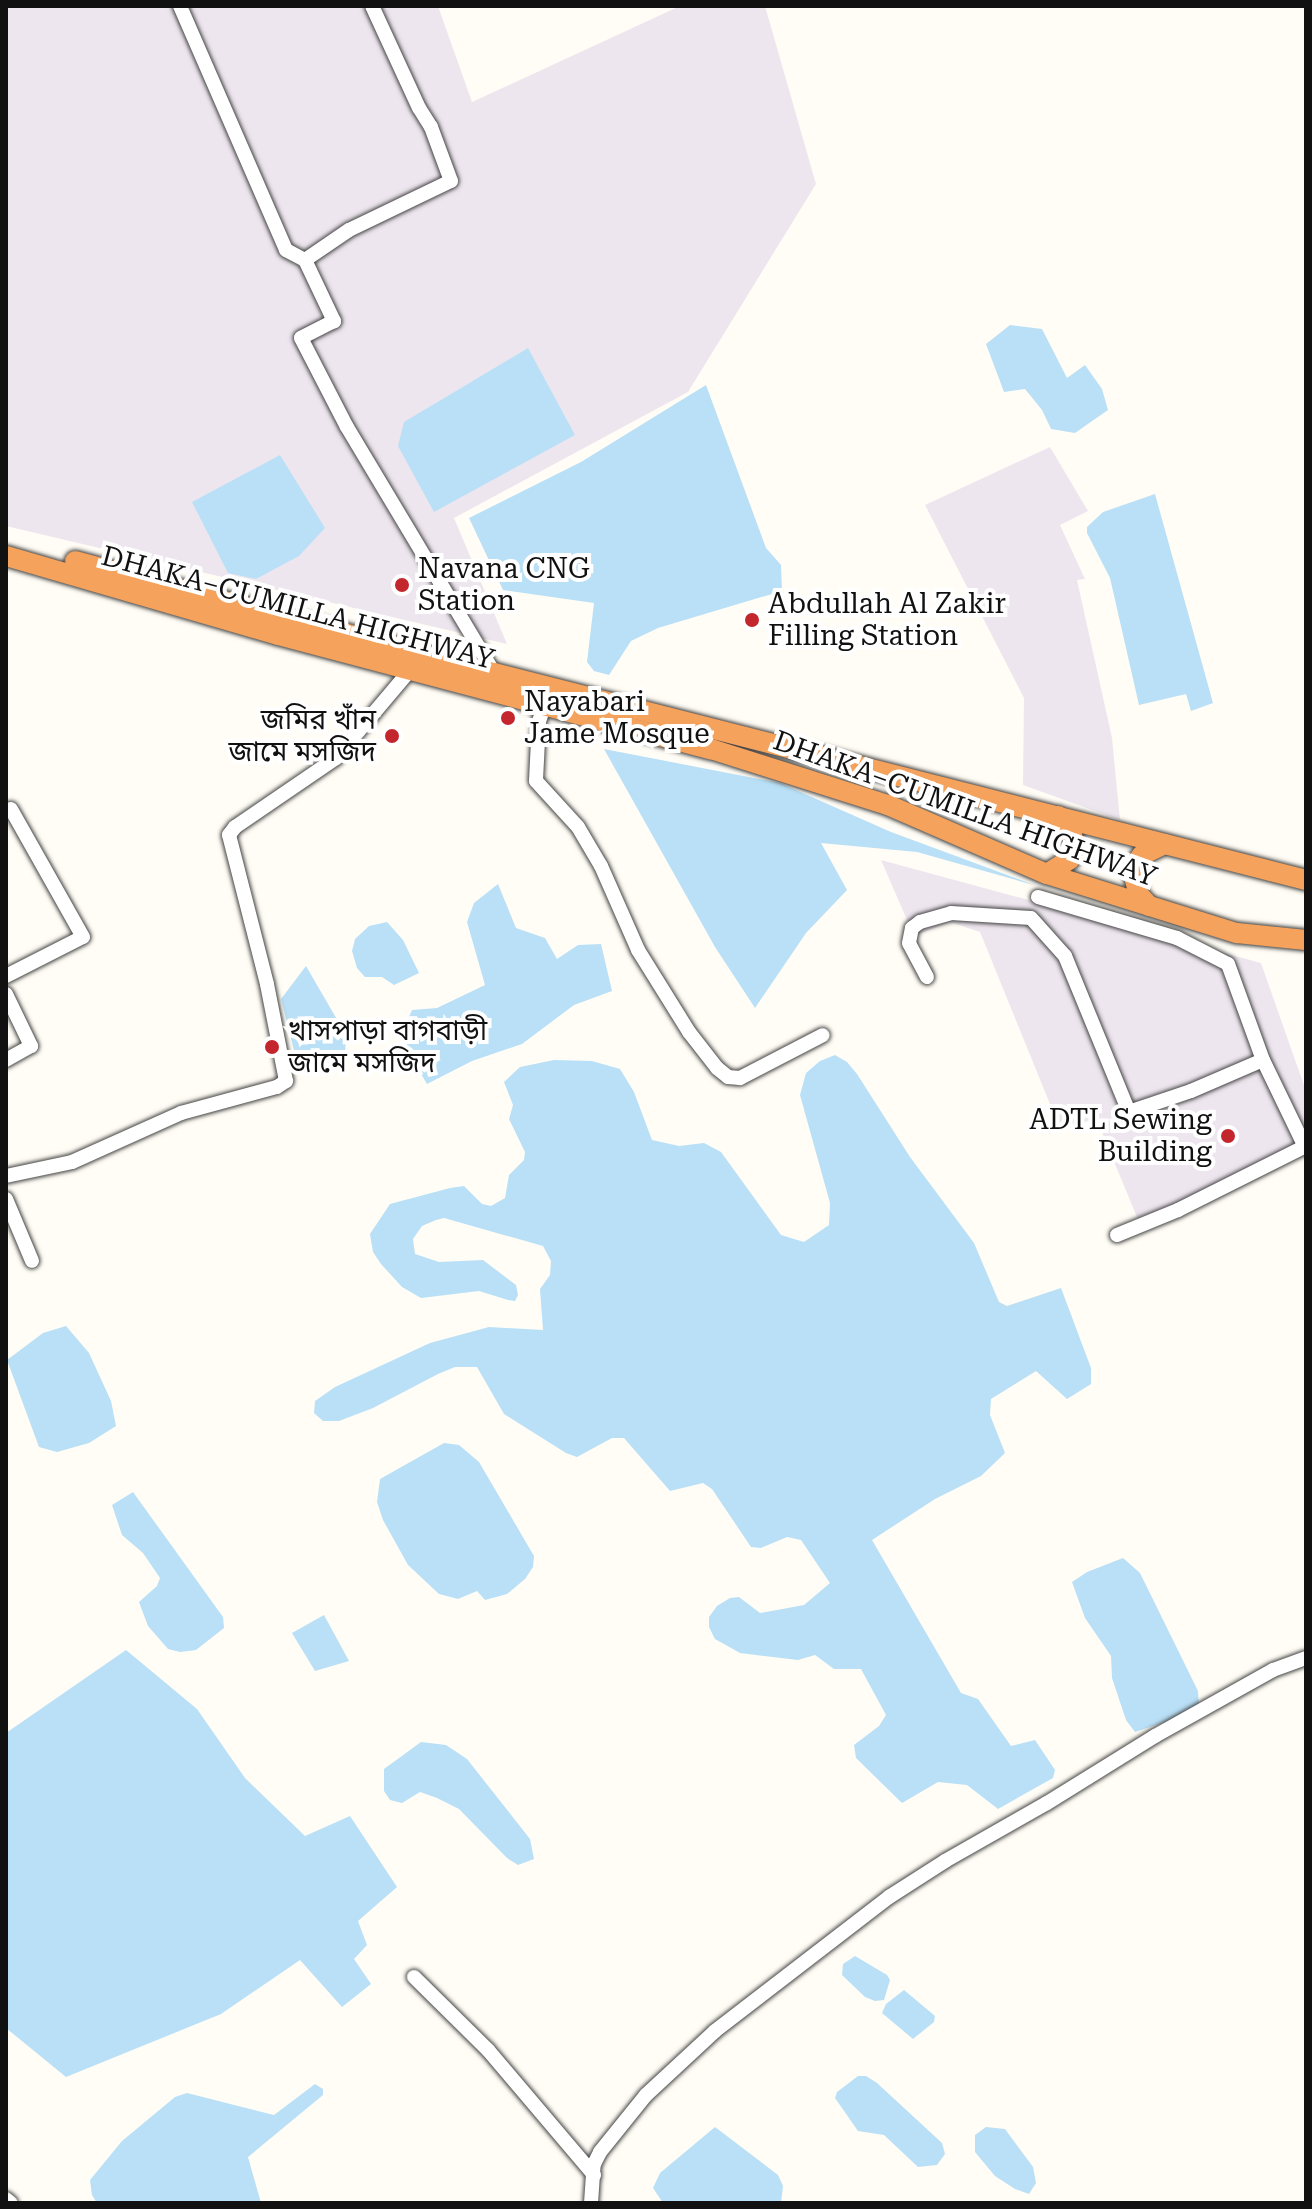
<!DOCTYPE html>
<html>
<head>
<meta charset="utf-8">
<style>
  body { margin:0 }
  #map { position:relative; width:1312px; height:2209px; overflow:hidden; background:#fffdf5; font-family:"Roboto Serif","Noto Sans Bengali",serif }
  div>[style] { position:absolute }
  .industrial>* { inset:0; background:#eee6ef }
  .water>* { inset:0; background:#b9e0f7 }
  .roads { filter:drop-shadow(0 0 2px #444) drop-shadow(0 0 2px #444) }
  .minor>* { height:14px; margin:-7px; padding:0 7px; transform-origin:7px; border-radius:7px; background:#fff }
  .highway>* { height:20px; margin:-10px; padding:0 10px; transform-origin:10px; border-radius:10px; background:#f5a25d }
  .dots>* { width:22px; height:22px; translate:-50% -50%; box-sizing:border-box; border:4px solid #fff; border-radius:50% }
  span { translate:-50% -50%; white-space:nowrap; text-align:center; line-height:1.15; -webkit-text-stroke:8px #fff; paint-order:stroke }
  .poi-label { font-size:28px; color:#111 }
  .left { translate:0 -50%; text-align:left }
  .right { translate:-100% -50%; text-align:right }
  .street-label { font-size:28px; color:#111 }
  .frame { position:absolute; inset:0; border:8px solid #111; pointer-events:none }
</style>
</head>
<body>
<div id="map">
  <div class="industrial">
    <i style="clip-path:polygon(6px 6px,438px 6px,472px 102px,680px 6px,765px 6px,816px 184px,688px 392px,454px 518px,507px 644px,6px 526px)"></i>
    <i style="clip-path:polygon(1050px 447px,1088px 511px,1060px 525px,1085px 579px,1077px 580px,1112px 738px,1120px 820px,1023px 785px,1024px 698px,925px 505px)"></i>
    <i style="clip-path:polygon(881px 860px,1261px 963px,1306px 1091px,1306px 1153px,1139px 1222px,1096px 1118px,1061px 1131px,980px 932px,950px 922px,914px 936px)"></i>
  </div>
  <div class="water">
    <i style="clip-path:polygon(1010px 325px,1042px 329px,1067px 378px,1085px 365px,1102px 389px,1108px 410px,1075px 433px,1051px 429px,1042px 410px,1025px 389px,1004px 392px,986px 344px)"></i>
    <i style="clip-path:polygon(528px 348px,575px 435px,434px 512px,398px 446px,404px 422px)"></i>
    <i style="clip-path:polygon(706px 385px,766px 548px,781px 565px,782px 591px,658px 628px,631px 641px,609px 675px,594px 671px,587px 662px,594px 603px,503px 590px,469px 518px,581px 462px)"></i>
    <i style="clip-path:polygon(280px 455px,325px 528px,299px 556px,256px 579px,228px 573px,192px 502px)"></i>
    <i style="clip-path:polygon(1155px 494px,1213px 703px,1191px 711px,1186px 694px,1139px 705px,1110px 578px,1087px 533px,1087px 527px,1103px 512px)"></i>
    <i style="clip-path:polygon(604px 749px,780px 783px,891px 832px,1037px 886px,917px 852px,821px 843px,847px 890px,806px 933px,755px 1008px,715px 947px)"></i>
    <i style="clip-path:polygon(498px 884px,516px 928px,545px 938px,557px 959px,578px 945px,601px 944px,612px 991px,574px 1005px,522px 1044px,472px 1061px,427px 1084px,400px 1038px,412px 1010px,437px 1008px,485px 985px,467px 922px,474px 903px)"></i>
    <i style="clip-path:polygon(387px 922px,403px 940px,419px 973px,394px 985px,382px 977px,365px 977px,357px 968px,352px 951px,355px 939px,369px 926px)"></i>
    <i style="clip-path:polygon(306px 966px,346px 1035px,345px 1055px,323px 1065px,301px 1066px,296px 1058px,281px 999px)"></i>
    <i style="clip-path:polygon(835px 1055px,847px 1062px,857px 1074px,910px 1157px,974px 1243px,999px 1302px,1007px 1306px,1061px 1288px,1091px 1368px,1091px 1384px,1067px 1399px,1036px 1371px,991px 1399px,990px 1415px,1005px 1453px,981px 1476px,935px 1499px,872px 1540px,961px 1693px,978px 1699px,1011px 1746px,1035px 1740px,1055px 1770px,1053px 1778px,998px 1809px,967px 1785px,938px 1782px,902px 1803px,856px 1758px,854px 1745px,879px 1726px,886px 1715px,861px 1669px,834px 1669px,815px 1655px,798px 1660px,740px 1653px,715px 1639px,709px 1627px,709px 1617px,717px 1606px,730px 1598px,739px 1597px,760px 1613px,804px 1605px,830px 1583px,801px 1540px,787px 1537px,761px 1548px,751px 1547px,712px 1489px,703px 1483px,670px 1491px,624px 1438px,612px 1438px,577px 1457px,566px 1453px,504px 1414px,477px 1367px,455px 1367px,438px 1374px,373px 1408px,339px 1421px,323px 1421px,314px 1413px,315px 1401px,335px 1387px,430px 1343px,489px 1327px,543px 1330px,540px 1289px,550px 1275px,551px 1261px,543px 1246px,444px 1218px,436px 1220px,422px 1226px,413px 1239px,415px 1254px,439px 1262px,483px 1260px,516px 1285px,518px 1295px,515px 1301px,508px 1300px,479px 1291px,421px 1298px,402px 1287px,381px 1264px,373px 1252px,370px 1234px,390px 1204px,450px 1188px,464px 1186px,482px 1204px,491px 1206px,505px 1198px,509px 1175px,524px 1160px,525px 1152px,509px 1119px,513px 1105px,504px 1082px,520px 1067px,554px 1060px,592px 1061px,620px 1069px,634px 1092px,652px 1140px,679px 1146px,704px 1143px,721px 1152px,781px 1235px,804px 1242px,829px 1225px,830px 1203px,800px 1095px,806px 1073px,820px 1061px)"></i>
    <i style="clip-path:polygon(66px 1326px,89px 1353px,111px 1401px,116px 1426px,89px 1443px,57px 1452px,39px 1447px,7px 1360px,43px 1333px)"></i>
    <i style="clip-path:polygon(444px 1443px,459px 1445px,479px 1462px,534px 1556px,533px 1567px,525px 1579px,507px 1594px,485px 1600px,477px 1591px,458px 1599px,439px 1594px,408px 1565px,383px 1520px,377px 1502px,380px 1479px)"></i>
    <i style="clip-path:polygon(133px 1492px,223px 1617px,224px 1628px,196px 1650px,180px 1652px,168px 1649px,148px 1626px,139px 1602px,157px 1586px,160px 1578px,143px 1553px,122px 1535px,112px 1505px)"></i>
    <i style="clip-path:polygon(1123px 1558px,1140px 1573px,1198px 1691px,1199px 1706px,1183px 1716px,1135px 1732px,1126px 1720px,1112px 1678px,1111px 1656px,1085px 1618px,1072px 1582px,1087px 1572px)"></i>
    <i style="clip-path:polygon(324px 1615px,349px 1661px,315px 1671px,292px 1633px)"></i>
    <i style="clip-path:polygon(126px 1650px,197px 1709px,245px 1778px,305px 1836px,350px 1816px,397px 1887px,358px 1921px,367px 1945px,354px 1959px,371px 1984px,342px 2007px,300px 1960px,221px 2014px,66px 2077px,6px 2028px,6px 1733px)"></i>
    <i style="clip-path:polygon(421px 1742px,446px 1745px,467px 1759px,530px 1839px,534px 1859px,518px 1865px,507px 1858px,459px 1809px,437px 1798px,420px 1792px,402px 1803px,390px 1800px,384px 1791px,384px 1769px)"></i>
    <i style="clip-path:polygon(855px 1956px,887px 1975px,890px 1980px,884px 2000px,875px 2001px,865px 1997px,842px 1975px,843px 1964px)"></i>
    <i style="clip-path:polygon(904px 1990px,935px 2016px,934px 2022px,913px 2039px,882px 2013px,886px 2004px)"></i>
    <i style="clip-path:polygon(858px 2076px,866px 2076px,877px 2083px,942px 2143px,945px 2154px,937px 2165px,918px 2167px,884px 2135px,858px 2131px,835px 2098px,837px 2092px)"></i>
    <i style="clip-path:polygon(315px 2084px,323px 2089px,323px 2095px,248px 2157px,261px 2203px,97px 2203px,92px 2195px,90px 2180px,122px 2141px,175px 2097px,187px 2093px,274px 2115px)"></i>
    <i style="clip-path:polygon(715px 2127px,778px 2175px,783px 2186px,781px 2203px,663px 2203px,653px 2188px,660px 2173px)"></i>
    <i style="clip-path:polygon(986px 2127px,1005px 2129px,1033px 2167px,1036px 2183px,1029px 2194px,1015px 2189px,995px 2176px,975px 2152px,975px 2135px)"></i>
  </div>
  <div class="roads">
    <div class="minor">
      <i style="left:180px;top:6px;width:266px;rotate:66.5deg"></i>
      <i style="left:286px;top:250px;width:21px;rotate:28deg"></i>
      <i style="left:305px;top:260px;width:68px;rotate:64.6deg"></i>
      <i style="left:334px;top:321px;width:37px;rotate:153deg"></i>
      <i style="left:301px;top:338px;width:100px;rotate:62.7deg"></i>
      <i style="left:347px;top:427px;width:287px;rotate:59.1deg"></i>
      <i style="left:305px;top:260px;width:53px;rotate:-34.3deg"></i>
      <i style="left:349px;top:230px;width:113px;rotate:-25.7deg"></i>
      <i style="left:451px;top:181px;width:58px;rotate:-110.3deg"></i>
      <i style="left:431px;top:127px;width:22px;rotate:-122deg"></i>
      <i style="left:419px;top:108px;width:112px;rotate:-114.7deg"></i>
      <i style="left:545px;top:704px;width:18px;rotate:109deg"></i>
      <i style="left:539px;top:721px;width:60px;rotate:92.9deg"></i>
      <i style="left:536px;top:781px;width:62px;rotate:47.6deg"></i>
      <i style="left:578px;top:827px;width:45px;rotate:59.5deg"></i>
      <i style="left:601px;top:866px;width:92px;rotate:66.2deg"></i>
      <i style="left:638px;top:950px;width:97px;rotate:58.1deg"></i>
      <i style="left:689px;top:1032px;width:46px;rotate:52.1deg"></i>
      <i style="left:717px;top:1068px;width:14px;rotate:39deg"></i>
      <i style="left:728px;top:1077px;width:12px;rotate:5deg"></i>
      <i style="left:740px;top:1078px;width:93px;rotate:-27.4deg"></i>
      <i style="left:1038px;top:897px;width:145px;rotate:16.4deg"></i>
      <i style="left:1177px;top:938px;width:57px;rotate:27deg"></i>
      <i style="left:1228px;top:964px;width:102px;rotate:70deg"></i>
      <i style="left:1263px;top:1060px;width:97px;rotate:64.2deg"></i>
      <i style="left:6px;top:976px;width:86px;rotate:-26.9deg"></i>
      <i style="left:83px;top:937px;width:147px;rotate:-119.4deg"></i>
      <i style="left:927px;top:977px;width:38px;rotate:-118deg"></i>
      <i style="left:909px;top:943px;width:15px;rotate:-79deg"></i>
      <i style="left:912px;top:928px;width:10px;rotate:-37deg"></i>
      <i style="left:920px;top:922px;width:32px;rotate:-16deg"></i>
      <i style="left:951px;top:913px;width:80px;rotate:3.6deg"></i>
      <i style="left:1031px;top:918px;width:51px;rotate:48.2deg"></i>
      <i style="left:1065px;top:956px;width:169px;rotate:67.7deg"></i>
      <i style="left:1129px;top:1112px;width:65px;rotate:-18.7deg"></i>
      <i style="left:1191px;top:1091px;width:78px;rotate:-23.3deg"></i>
      <i style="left:6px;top:994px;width:58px;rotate:64.3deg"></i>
      <i style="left:31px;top:1046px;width:29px;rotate:151deg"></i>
      <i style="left:6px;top:1176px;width:67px;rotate:-12deg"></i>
      <i style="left:72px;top:1162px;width:120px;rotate:-24.2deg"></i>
      <i style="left:181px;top:1113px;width:99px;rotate:-15.2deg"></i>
      <i style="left:277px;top:1087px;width:11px;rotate:-34deg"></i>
      <i style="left:286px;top:1081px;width:99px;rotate:-101.1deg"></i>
      <i style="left:267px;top:984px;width:154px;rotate:-104.3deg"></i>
      <i style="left:229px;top:835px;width:10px;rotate:-53deg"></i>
      <i style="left:235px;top:827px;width:122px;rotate:-34.3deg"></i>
      <i style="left:336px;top:758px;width:116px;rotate:-49.9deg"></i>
      <i style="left:6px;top:1199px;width:67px;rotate:67.2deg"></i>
      <i style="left:1117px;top:1235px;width:66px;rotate:-22.3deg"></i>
      <i style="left:1178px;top:1210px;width:143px;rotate:-26.6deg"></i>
      <i style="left:414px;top:1977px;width:104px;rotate:44.6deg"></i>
      <i style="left:488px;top:2050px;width:164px;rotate:49.7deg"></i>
      <i style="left:6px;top:2199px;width:6px;rotate:39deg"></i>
      <i style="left:591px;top:2203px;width:39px;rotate:-86deg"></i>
      <i style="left:594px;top:2164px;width:13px;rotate:-63deg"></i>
      <i style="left:600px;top:2152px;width:73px;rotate:-51.1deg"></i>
      <i style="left:646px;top:2095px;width:94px;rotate:-42.8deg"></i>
      <i style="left:715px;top:2031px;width:220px;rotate:-37.6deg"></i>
      <i style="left:889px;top:1897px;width:67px;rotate:-32.7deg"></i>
      <i style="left:945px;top:1861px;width:117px;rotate:-29.6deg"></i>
      <i style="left:1047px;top:1803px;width:127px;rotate:-31.8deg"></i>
      <i style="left:1155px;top:1736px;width:135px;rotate:-29.2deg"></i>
      <i style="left:1273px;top:1670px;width:35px;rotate:-20deg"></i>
    </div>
    <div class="highway">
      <i style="left:6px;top:556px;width:283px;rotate:16.2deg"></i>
      <i style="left:278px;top:635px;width:448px;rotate:14.8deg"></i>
      <i style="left:711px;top:749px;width:186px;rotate:17.6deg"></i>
      <i style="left:888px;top:805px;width:173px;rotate:23.5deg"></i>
      <i style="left:1047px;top:874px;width:199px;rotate:17.3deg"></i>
      <i style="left:1237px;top:933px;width:69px;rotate:5.8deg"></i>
      <i style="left:75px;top:561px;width:434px;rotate:15deg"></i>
      <i style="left:494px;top:673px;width:838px;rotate:14.3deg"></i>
      <i style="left:1047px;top:874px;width:27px;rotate:-33deg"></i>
      <i style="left:1070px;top:859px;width:11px;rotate:-63deg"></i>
      <i style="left:1075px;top:849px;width:19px;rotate:-102deg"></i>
      <i style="left:1071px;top:830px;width:19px;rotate:-133deg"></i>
      <i style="left:1149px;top:906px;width:15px;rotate:-132deg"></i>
      <i style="left:1139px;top:895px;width:27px;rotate:-105deg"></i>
      <i style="left:1132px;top:869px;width:17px;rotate:-54deg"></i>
      <i style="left:1142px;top:855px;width:25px;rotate:-26deg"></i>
    </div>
  </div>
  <div class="dots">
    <i style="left:402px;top:585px;background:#c4262e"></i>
    <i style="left:752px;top:620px;background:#c4262e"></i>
    <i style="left:508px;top:718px;background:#c4262e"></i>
    <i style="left:392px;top:736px;background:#c4262e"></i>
    <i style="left:272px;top:1047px;background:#c4262e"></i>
    <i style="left:1228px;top:1136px;background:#c4262e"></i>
  </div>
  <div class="poi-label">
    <span class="left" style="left:418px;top:585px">Navana CNG<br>Station</span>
    <span class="left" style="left:768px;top:620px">Abdullah Al Zakir<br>Filling Station</span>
    <span class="left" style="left:524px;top:718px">Nayabari<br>Jame Mosque</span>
    <span class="right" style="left:376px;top:736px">জমির খাঁন<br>জামে মসজিদ</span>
    <span class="left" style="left:288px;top:1047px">খাসপাড়া বাগবাড়ী<br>জামে মসজিদ</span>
    <span class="right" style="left:1212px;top:1136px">ADTL Sewing<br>Building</span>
  </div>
  <div class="street-label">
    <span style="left:298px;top:608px;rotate:15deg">DHAKA–CUMILLA HIGHWAY</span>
    <span style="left:965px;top:809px;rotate:20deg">DHAKA–CUMILLA HIGHWAY</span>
  </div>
  <div class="frame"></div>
</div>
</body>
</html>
